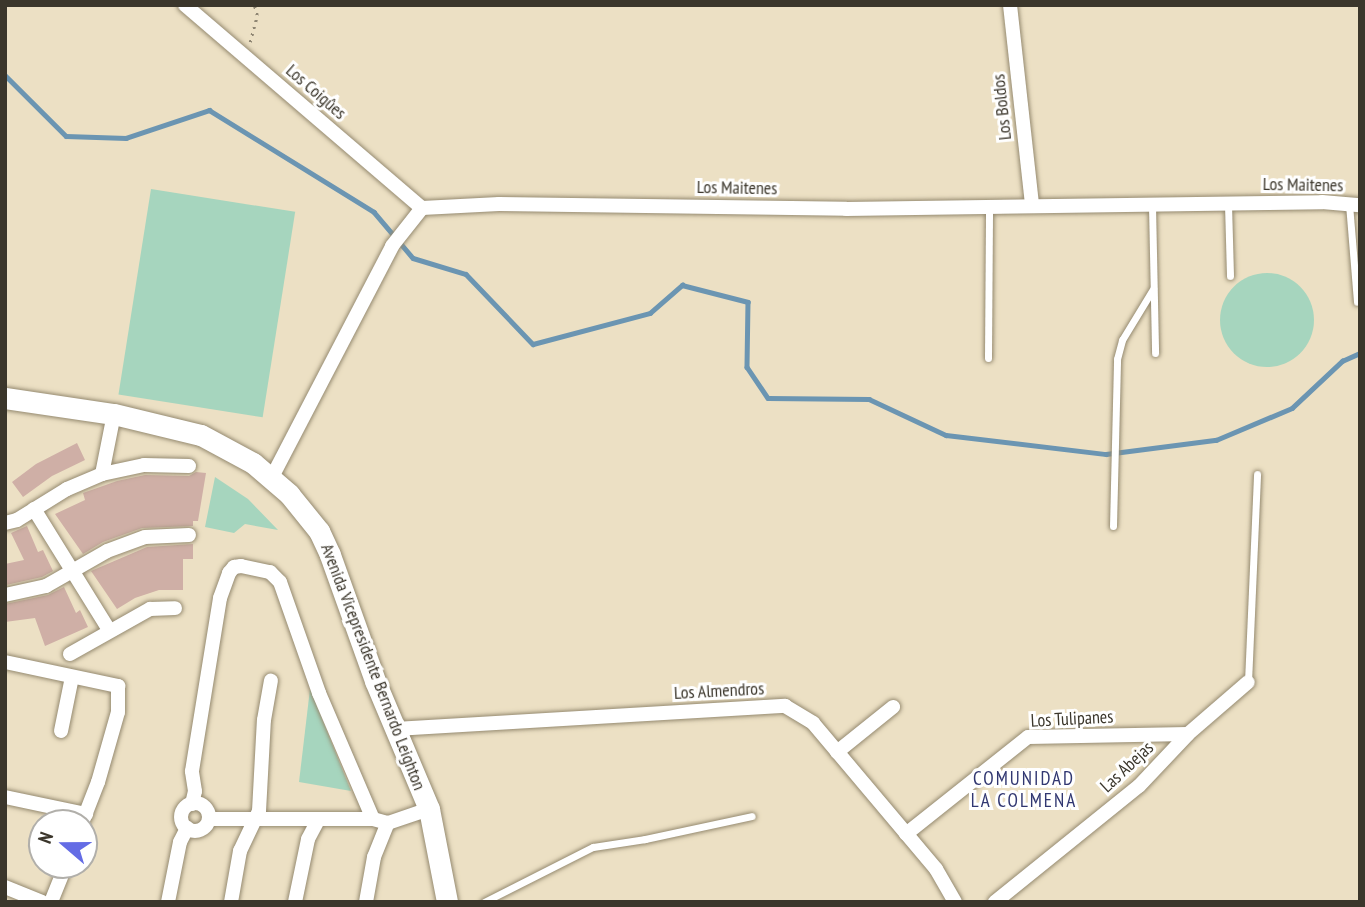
<!DOCTYPE html>
<html>
<head>
<meta charset="utf-8">
<style>
  body { margin:0 }
  #map { position:relative; width:1365px; height:907px; overflow:hidden; background:#ece0c4; font-family:"PT Sans Narrow",sans-serif }
  div>[style] { position:absolute }
  .green>* { inset:0; background:#a6d5be; transform-origin:0 0 }
  .round { border-radius:50% }
  .stream>* { height:4.5px; margin:-2.25px; padding:0 2.25px; transform-origin:2.25px; border-radius:2.25px; background:#6b95b2 }
  .building>* { inset:0; background:#cfafa6 }
  .path>* { height:2.5px; margin-top:-1.25px; transform-origin:0; background:repeating-linear-gradient(90deg,#8e8572 0 2px,transparent 0 7px) }
  .roads { filter:drop-shadow(0 0 2px #958a70) drop-shadow(0 0 2px #958a70) }
  .lane>* { height:7px; margin:-3.5px; padding:0 3.5px; transform-origin:3.5px; border-radius:3.5px; background:#fff }
  .street>* { height:14px; margin:-7px; padding:0 7px; transform-origin:7px; border-radius:7px; background:#fff }
  .street>.ring { margin:-7px; padding:0; box-sizing:content-box; background:none; border:14px solid #fff; border-radius:50% }
  .secondary>* { height:21px; margin:-10.5px; padding:0 10.5px; transform-origin:10.5px; border-radius:10.5px; background:#fff }
  span { translate:-50% -50%; white-space:nowrap; text-align:center; line-height:1.15; -webkit-text-stroke:6px #fff; paint-order:stroke }
  .street-label { font-size:18px; color:#3b362b }
  .neighbourhood-label { font-size:19px; color:#313771; letter-spacing:2px }
  .frame { position:absolute; inset:0; border:7px solid #3b362b; pointer-events:none }
  .north { position:absolute; left:28px; top:809px; width:70px; height:70px; box-sizing:border-box; background:#fff; border:2px solid #b1afaa; border-radius:50%; rotate:290deg; font-size:19px; font-weight:700; line-height:28px; text-align:center; color:#3b362b }
  .north::after { content:''; display:block; margin:auto; width:24px; height:32px; background:#646ce5; clip-path:polygon(50% 0,100% 100%,50% 72%,0 100%) }
</style>
</head>
<body>
<div id="map">
  <div class="green">
    <i style="left:151px;top:189px;width:146px;height:208px;rotate:9deg"></i>
    <i class="round" style="left:1220px;top:273px;width:94px;height:94px"></i>
    <i style="clip-path:polygon(215px 477px,248px 499px,278px 530px,245px 524px,234px 533px,205px 527px)"></i>
    <i style="clip-path:polygon(310px 689px,351px 791px,299px 782px)"></i>
  </div>
  <div class="stream">
    <i style="left:5px;top:75px;width:86px;rotate:45deg"></i>
    <i style="left:66px;top:136px;width:60px;rotate:1.9deg"></i>
    <i style="left:126px;top:138px;width:88px;rotate:-18.6deg"></i>
    <i style="left:209px;top:110px;width:194px;rotate:31.7deg"></i>
    <i style="left:374px;top:212px;width:60px;rotate:49.7deg"></i>
    <i style="left:413px;top:258px;width:55px;rotate:16.8deg"></i>
    <i style="left:466px;top:274px;width:97px;rotate:46.3deg"></i>
    <i style="left:533px;top:344px;width:121px;rotate:-14.8deg"></i>
    <i style="left:650px;top:313px;width:43px;rotate:-41.2deg"></i>
    <i style="left:682px;top:285px;width:68px;rotate:14.4deg"></i>
    <i style="left:748px;top:302px;width:65px;rotate:90.9deg"></i>
    <i style="left:747px;top:367px;width:37px;rotate:56deg"></i>
    <i style="left:768px;top:398px;width:101px;rotate:0.6deg"></i>
    <i style="left:869px;top:399px;width:85px;rotate:25.1deg"></i>
    <i style="left:946px;top:435px;width:161px;rotate:6.8deg"></i>
    <i style="left:1106px;top:454px;width:111px;rotate:-7.3deg"></i>
    <i style="left:1216px;top:440px;width:82px;rotate:-22.8deg"></i>
    <i style="left:1292px;top:408px;width:69px;rotate:-43.2deg"></i>
    <i style="left:1342px;top:361px;width:20px;rotate:-24deg"></i>
  </div>
  <div class="building">
    <i style="clip-path:polygon(77px 443px,85px 460px,52px 476px,23px 497px,12px 482px,36px 464px)"></i>
    <i style="clip-path:polygon(196px 472px,206px 473px,198px 521px,193px 521px,193px 526px,142px 528px,103px 542px,83px 554px,55px 514px,85px 500px,83px 493px,117px 481px,145px 475px,189px 476px)"></i>
    <i style="clip-path:polygon(27px 526px,38px 552px,43px 550px,53px 571px,42px 577px,6px 585px,5px 564px,24px 560px,11px 533px)"></i>
    <i style="clip-path:polygon(193px 544px,193px 559px,183px 559px,183px 590px,159px 590px,135px 598px,117px 609px,91px 571px,147px 547px)"></i>
    <i style="clip-path:polygon(64px 587px,76px 613px,80px 610px,88px 627px,45px 646px,35px 618px,5px 622px,5px 604px,48px 595px)"></i>
  </div>
  <div class="path">
    <i style="left:250px;top:42px;width:28px;rotate:-75deg"></i>
    <i style="left:257px;top:15px;width:10px;rotate:-107deg"></i>
  </div>
  <div class="roads">
    <div class="lane">
      <i style="left:1228px;top:204px;width:72px;rotate:88.4deg"></i>
      <i style="left:1349px;top:204px;width:98px;rotate:85.3deg"></i>
      <i style="left:1152px;top:205px;width:148px;rotate:88.8deg"></i>
      <i style="left:988px;top:358px;width:153px;rotate:-89.6deg"></i>
      <i style="left:1113px;top:526px;width:167px;rotate:-88.6deg"></i>
      <i style="left:1117px;top:359px;width:20px;rotate:-75deg"></i>
      <i style="left:1122px;top:340px;width:60px;rotate:-58.7deg"></i>
      <i style="left:1248px;top:682px;width:208px;rotate:-87.5deg"></i>
      <i style="left:484px;top:902px;width:122px;rotate:-26.8deg"></i>
      <i style="left:593px;top:847px;width:53px;rotate:-8.7deg"></i>
      <i style="left:645px;top:839px;width:109px;rotate:-12.1deg"></i>
    </div>
    <div class="street">
      <i style="left:185px;top:5px;width:312px;rotate:40.6deg"></i>
      <i style="left:1010px;top:5px;width:200px;rotate:83.7deg"></i>
      <i style="left:102px;top:474px;width:61px;rotate:-78.7deg"></i>
      <i style="left:272px;top:477px;width:260px;rotate:-62.5deg"></i>
      <i style="left:392px;top:246px;width:48px;rotate:-51.7deg"></i>
      <i style="left:422px;top:208px;width:77px;rotate:-3deg"></i>
      <i style="left:499px;top:204px;width:347px;rotate:0.8deg"></i>
      <i style="left:846px;top:209px;width:476px;rotate:-0.8deg"></i>
      <i style="left:1322px;top:202px;width:38px;rotate:5deg"></i>
      <i style="left:34px;top:509px;width:142px;rotate:58.2deg"></i>
      <i style="left:5px;top:523px;width:12px;rotate:-14deg"></i>
      <i style="left:17px;top:520px;width:59px;rotate:-31.8deg"></i>
      <i style="left:67px;top:489px;width:38px;rotate:-23deg"></i>
      <i style="left:102px;top:474px;width:43px;rotate:-12.1deg"></i>
      <i style="left:144px;top:465px;width:45px;rotate:1.3deg"></i>
      <i style="left:5px;top:595px;width:42px;rotate:-12.4deg"></i>
      <i style="left:46px;top:586px;width:70px;rotate:-29.8deg"></i>
      <i style="left:107px;top:551px;width:40px;rotate:-20.2deg"></i>
      <i style="left:145px;top:537px;width:44px;rotate:-2.6deg"></i>
      <i style="left:70px;top:654px;width:92px;rotate:-29.4deg"></i>
      <i style="left:150px;top:609px;width:25px;rotate:-2deg"></i>
      <i style="left:5px;top:662px;width:116px;rotate:12deg"></i>
      <i style="left:118px;top:686px;width:26px;rotate:90deg"></i>
      <i style="left:118px;top:712px;width:73px;rotate:105.9deg"></i>
      <i style="left:98px;top:782px;width:44px;rotate:111.3deg"></i>
      <i style="left:395px;top:729px;width:391px;rotate:-3.4deg"></i>
      <i style="left:785px;top:706px;width:33px;rotate:31deg"></i>
      <i style="left:813px;top:723px;width:191px;rotate:49.9deg"></i>
      <i style="left:936px;top:869px;width:38px;rotate:60deg"></i>
      <i style="left:61px;top:731px;width:55px;rotate:-78.5deg"></i>
      <i style="left:837px;top:752px;width:72px;rotate:-38.8deg"></i>
      <i style="left:5px;top:797px;width:83px;rotate:11.9deg"></i>
      <i class="ring" style="left:181px;top:803px;width:14px;height:14px"></i>
      <i style="left:192px;top:804px;width:13px;rotate:-77deg"></i>
      <i style="left:195px;top:791px;width:20px;rotate:-99deg"></i>
      <i style="left:192px;top:771px;width:175px;rotate:-80.8deg"></i>
      <i style="left:220px;top:598px;width:27px;rotate:-70deg"></i>
      <i style="left:229px;top:573px;width:8px;rotate:-50deg"></i>
      <i style="left:234px;top:567px;width:7px;rotate:-8deg"></i>
      <i style="left:241px;top:566px;width:30px;rotate:12deg"></i>
      <i style="left:270px;top:572px;width:14px;rotate:45deg"></i>
      <i style="left:280px;top:582px;width:118px;rotate:70.6deg"></i>
      <i style="left:319px;top:693px;width:137px;rotate:66.8deg"></i>
      <i style="left:209px;top:819px;width:164px"></i>
      <i style="left:373px;top:819px;width:16px;rotate:15deg"></i>
      <i style="left:388px;top:823px;width:43px;rotate:-18.9deg"></i>
      <i style="left:906px;top:834px;width:156px;rotate:-38.5deg"></i>
      <i style="left:1028px;top:737px;width:160px;rotate:-1.1deg"></i>
      <i style="left:5px;top:887px;width:40px;rotate:22deg"></i>
      <i style="left:51px;top:902px;width:40px;rotate:-68deg"></i>
      <i style="left:168px;top:902px;width:61px;rotate:-78.7deg"></i>
      <i style="left:180px;top:842px;width:16px;rotate:-63deg"></i>
      <i style="left:231px;top:902px;width:52px;rotate:-80deg"></i>
      <i style="left:240px;top:851px;width:44px;rotate:-64.6deg"></i>
      <i style="left:259px;top:811px;width:91px;rotate:-86.9deg"></i>
      <i style="left:264px;top:720px;width:40px;rotate:-80deg"></i>
      <i style="left:295px;top:902px;width:64px;rotate:-78.3deg"></i>
      <i style="left:308px;top:839px;width:21px;rotate:-62deg"></i>
      <i style="left:366px;top:902px;width:46px;rotate:-79.9deg"></i>
      <i style="left:374px;top:857px;width:37px;rotate:-68deg"></i>
      <i style="left:995px;top:902px;width:185px;rotate:-38.9deg"></i>
      <i style="left:1139px;top:786px;width:71px;rotate:-46.7deg"></i>
      <i style="left:1188px;top:734px;width:79px;rotate:-40.9deg"></i>
    </div>
    <div class="secondary">
      <i style="left:5px;top:398px;width:110px;rotate:8.4deg"></i>
      <i style="left:114px;top:414px;width:89px;rotate:13.6deg"></i>
      <i style="left:201px;top:435px;width:59px;rotate:28.3deg"></i>
      <i style="left:253px;top:463px;width:48px;rotate:40.7deg"></i>
      <i style="left:289px;top:494px;width:48px;rotate:51deg"></i>
      <i style="left:319px;top:531px;width:26px;rotate:65deg"></i>
      <i style="left:330px;top:555px;width:134px;rotate:70.3deg"></i>
      <i style="left:375px;top:681px;width:139px;rotate:67.1deg"></i>
      <i style="left:429px;top:809px;width:95px;rotate:79deg"></i>
    </div>
  </div>
  <div class="street-label">
    <span style="left:316px;top:92px;rotate:41deg">Los Coigûes</span>
    <span style="left:1002px;top:107px;rotate:-96deg">Los Boldos</span>
    <span style="left:1303px;top:185px;rotate:1deg">Los Maitenes</span>
    <span style="left:737px;top:188px;rotate:1deg">Los Maitenes</span>
    <span style="left:373px;top:667px;rotate:69deg">Avenida Vicepresidente Bernardo Leighton</span>
    <span style="left:719px;top:691px;rotate:-3deg">Los Almendros</span>
    <span style="left:1072px;top:719px;rotate:-3deg">Los Tulipanes</span>
    <span style="left:1127px;top:767px;rotate:-43deg">Las Abejas</span>
  </div>
  <div class="neighbourhood-label">
    <span style="left:1024px;top:790px">COMUNIDAD<br>LA COLMENA</span>
  </div>
  <div class="frame"></div>
  <div class="north">N</div>
</div>
</body>
</html>
